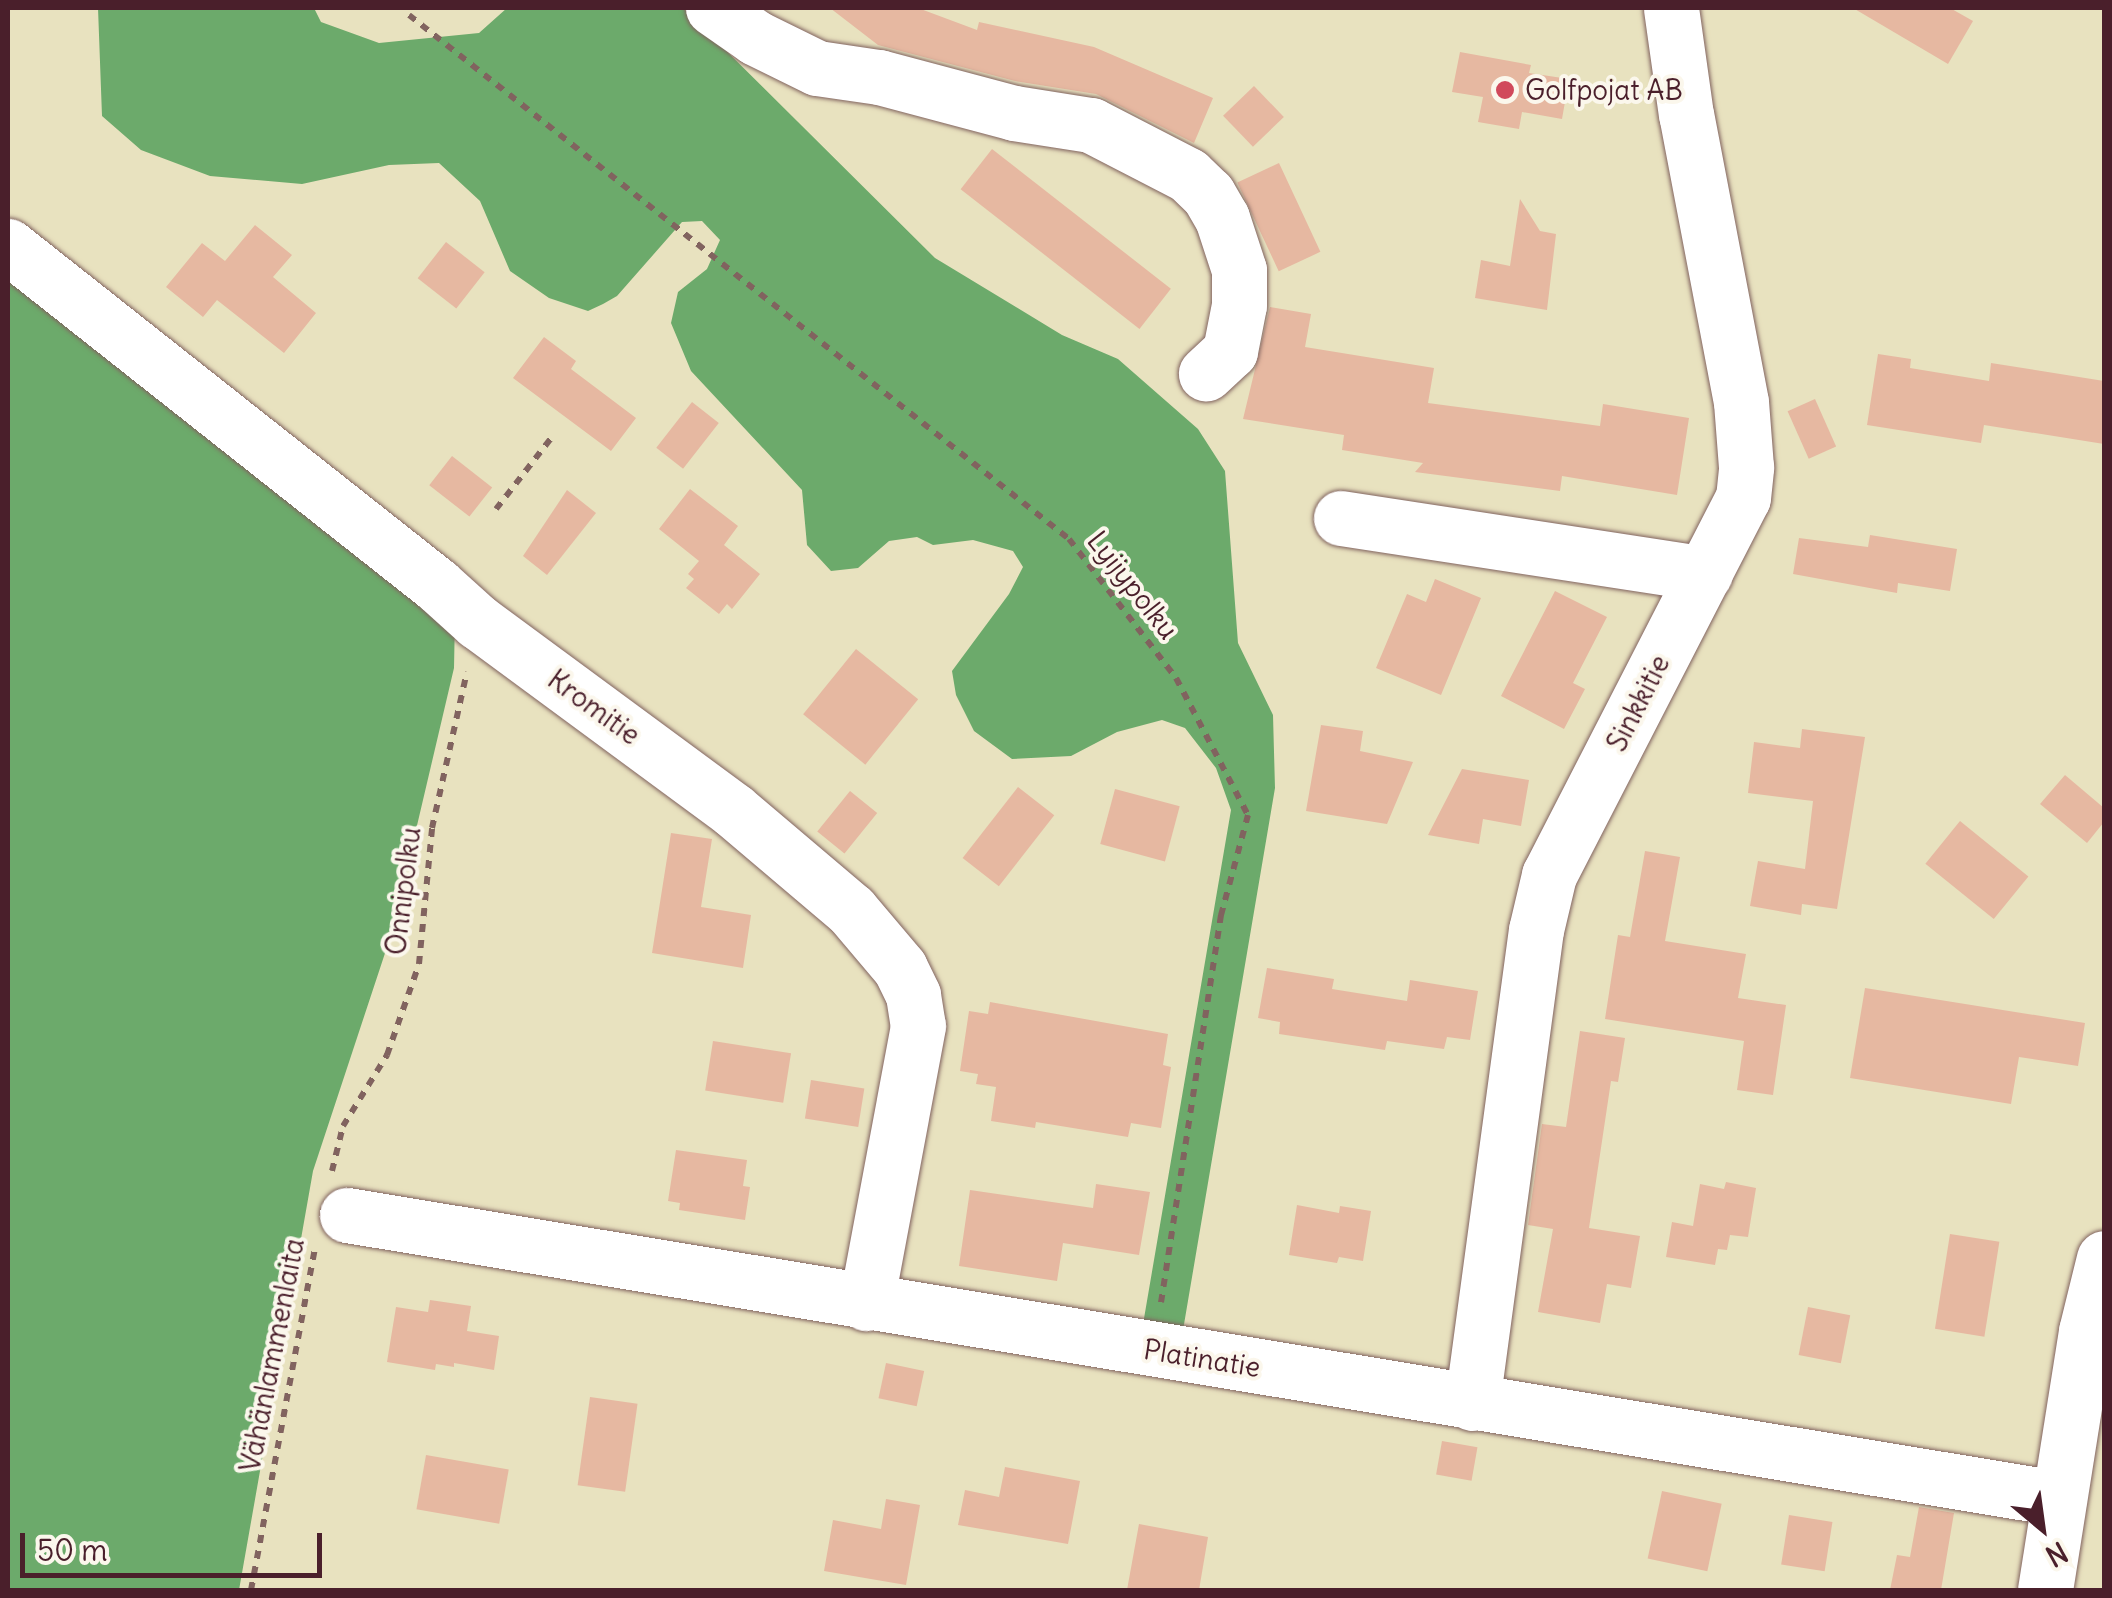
<!DOCTYPE html>
<html>
<head>
<meta charset="utf-8">
<style>
  body { margin:0 }
  #map { position:relative; width:2112px; height:1598px; overflow:hidden; background:#e8e2bf; font-family:Delius,sans-serif }
  div>[style] { position:absolute }
  .forest>* { inset:0; background:#6caa6b }
  .building>* { inset:0; background:#e6b8a1; transform-origin:0 0 }
  .path>* { height:6px; margin-top:-3px; transform-origin:0; background:repeating-linear-gradient(90deg,#81635f 0 8px,transparent 0 16px) }
  .roads { filter:drop-shadow(0 0 2px #81635f) drop-shadow(0 0 2px #81635f) }
  .minor>* { height:55px; margin:-27.5px; padding:0 27.5px; transform-origin:27.5px; border-radius:27.5px; background:#fff }
  .dots>* { width:28px; height:28px; translate:-50% -50%; box-sizing:border-box; border:5px solid #fbf7ec; border-radius:50% }
  span { translate:-50% -50%; white-space:nowrap; text-align:center; line-height:1.15; -webkit-text-stroke:8px #fbf7ec; paint-order:stroke }
  .poi-label { font-size:28px; color:#4a1f2b }
  .left { translate:0 -50%; text-align:left }
  .street-label { font-size:28px; color:#4a1f2b }
  .frame { position:absolute; inset:0; border:10px solid #4a1f2b; pointer-events:none }
  .north { position:absolute; left:1992px; top:1478px; width:100px; height:100px; -webkit-text-stroke:8px #fbf7ec; paint-order:stroke; rotate:151deg; font-size:28px; font-weight:700; line-height:40px; text-align:center; color:#4a1f2b }
  .north::after { content:''; display:block; margin:auto; width:35px; height:45px; background:#4a1f2b; clip-path:polygon(50% 0,100% 100%,50% 72%,0 100%) }
  .scale { position:absolute; left:20px; top:1533px; width:302px; height:45px; box-sizing:border-box; border:5px solid #4a1f2b; border-top:0; padding-left:12px; font-size:30px; line-height:35px; white-space:nowrap; color:#4a1f2b; -webkit-text-stroke:8px #fbf7ec; paint-order:stroke }
</style>
</head>
<body>
<div id="map">
  <div class="forest">
    <i style="clip-path:polygon(98px 8px,314px 8px,321px 22px,379px 43px,479px 33px,507px 8px,683px 8px,935px 258px,1062px 335px,1118px 359px,1198px 429px,1225px 471px,1238px 643px,1273px 715px,1275px 788px,1181px 1342px,1141px 1336px,1231px 810px,1216px 768px,1185px 728px,1162px 720px,1117px 732px,1071px 756px,1012px 759px,974px 731px,956px 695px,952px 671px,1009px 594px,1023px 567px,1013px 551px,973px 540px,933px 545px,917px 537px,889px 541px,858px 568px,831px 571px,807px 545px,802px 490px,691px 371px,671px 323px,678px 292px,707px 269px,720px 240px,702px 221px,682px 222px,617px 296px,603px 304px,588px 311px,549px 298px,510px 271px,480px 201px,439px 163px,389px 165px,302px 184px,210px 176px,141px 150px,102px 116px)"></i>
    <i style="clip-path:polygon(8px 277px,455px 617px,454px 668px,392px 932px,313px 1171px,239px 1590px,8px 1590px)"></i>
  </div>
  <div class="building">
    <i style="clip-path:polygon(830px 8px,918px 8px,977px 30px,979px 22px,1094px 47px,1213px 98px,1194px 143px,1096px 94px,1015px 81px,878px 45px)"></i>
    <i style="clip-path:polygon(1853px 8px,1950px 8px,1973px 21px,1948px 64px)"></i>
    <i style="clip-path:polygon(1460px 52px,1531px 65px,1529px 73px,1569px 79px,1562px 119px,1522px 112px,1519px 129px,1478px 122px,1483px 97px,1452px 92px)"></i>
    <i style="left:1254px;top:86px;width:43px;height:43px;rotate:46deg"></i>
    <i style="left:992px;top:149px;width:227px;height:51px;rotate:38deg"></i>
    <i style="left:1279px;top:163px;width:98px;height:46px;rotate:65deg"></i>
    <i style="clip-path:polygon(1520px 199px,1540px 231px,1556px 234px,1547px 310px,1475px 298px,1481px 260px,1510px 266px)"></i>
    <i style="clip-path:polygon(255px 225px,292px 255px,273px 277px,316px 313px,284px 353px,217px 300px,203px 317px,166px 287px,202px 243px,225px 261px)"></i>
    <i style="left:446px;top:242px;width:49px;height:46px;rotate:38deg"></i>
    <i style="clip-path:polygon(1270px 307px,1311px 314px,1305px 347px,1434px 368px,1428px 403px,1600px 426px,1603px 404px,1689px 418px,1677px 495px,1562px 476px,1560px 491px,1415px 472px,1423px 463px,1342px 450px,1344px 435px,1243px 419px)"></i>
    <i style="clip-path:polygon(544px 337px,576px 361px,571px 369px,636px 418px,611px 451px,513px 378px)"></i>
    <i style="clip-path:polygon(1878px 354px,1911px 359px,1910px 368px,1989px 381px,1991px 363px,2104px 381px,2104px 444px,1984px 425px,1981px 443px,1867px 425px)"></i>
    <i style="left:1815px;top:399px;width:52px;height:30px;rotate:66deg"></i>
    <i style="left:692px;top:402px;width:34px;height:58px;rotate:38deg"></i>
    <i style="left:452px;top:456px;width:51px;height:37px;rotate:38deg"></i>
    <i style="clip-path:polygon(690px 489px,738px 526px,724px 545px,760px 574px,732px 609px,727px 604px,719px 614px,686px 588px,694px 579px,688px 574px,699px 561px,659px 529px)"></i>
    <i style="clip-path:polygon(567px 490px,596px 513px,547px 575px,523px 556px)"></i>
    <i style="clip-path:polygon(1870px 535px,1957px 549px,1950px 591px,1898px 583px,1897px 593px,1793px 574px,1799px 538px,1868px 547px)"></i>
    <i style="clip-path:polygon(1435px 579px,1481px 598px,1441px 695px,1376px 668px,1407px 594px,1426px 602px)"></i>
    <i style="clip-path:polygon(1555px 591px,1607px 617px,1573px 683px,1585px 689px,1564px 729px,1501px 696px)"></i>
    <i style="left:856px;top:649px;width:80px;height:84px;rotate:39deg"></i>
    <i style="clip-path:polygon(1321px 725px,1363px 731px,1360px 751px,1413px 762px,1387px 824px,1306px 811px)"></i>
    <i style="clip-path:polygon(1802px 729px,1865px 737px,1837px 909px,1802px 904px,1801px 915px,1750px 906px,1758px 861px,1805px 869px,1813px 801px,1748px 793px,1754px 742px,1800px 748px)"></i>
    <i style="clip-path:polygon(1462px 769px,1529px 780px,1521px 826px,1483px 819px,1479px 844px,1428px 835px)"></i>
    <i style="clip-path:polygon(2065px 775px,2104px 808px,2104px 822px,2087px 843px,2040px 804px)"></i>
    <i style="left:1018px;top:787px;width:46px;height:90px;rotate:38deg"></i>
    <i style="left:1115px;top:789px;width:67px;height:57px;rotate:15deg"></i>
    <i style="left:850px;top:791px;width:35px;height:52px;rotate:39deg"></i>
    <i style="left:1960px;top:821px;width:88px;height:55px;rotate:39deg"></i>
    <i style="clip-path:polygon(671px 833px,712px 839px,701px 907px,751px 915px,743px 968px,652px 953px)"></i>
    <i style="clip-path:polygon(1645px 851px,1680px 857px,1665px 941px,1746px 954px,1738px 998px,1786px 1005px,1773px 1095px,1737px 1090px,1744px 1041px,1605px 1019px,1618px 935px,1630px 937px)"></i>
    <i style="clip-path:polygon(1267px 968px,1334px 979px,1332px 989px,1407px 1001px,1410px 980px,1478px 991px,1470px 1040px,1447px 1037px,1444px 1049px,1387px 1041px,1385px 1050px,1279px 1034px,1280px 1022px,1258px 1018px)"></i>
    <i style="clip-path:polygon(1865px 988px,2085px 1023px,2078px 1066px,2019px 1057px,2011px 1104px,1850px 1078px)"></i>
    <i style="clip-path:polygon(990px 1002px,1168px 1034px,1163px 1065px,1171px 1067px,1161px 1128px,1131px 1123px,1128px 1137px,1036px 1122px,1035px 1128px,991px 1121px,996px 1087px,976px 1084px,978px 1074px,960px 1071px,969px 1011px,988px 1014px)"></i>
    <i style="clip-path:polygon(1580px 1031px,1625px 1038px,1618px 1082px,1611px 1081px,1589px 1228px,1640px 1236px,1631px 1288px,1607px 1284px,1600px 1323px,1538px 1312px,1553px 1229px,1528px 1225px,1542px 1124px,1566px 1127px)"></i>
    <i style="left:713px;top:1041px;width:79px;height:50px;rotate:9deg"></i>
    <i style="left:811px;top:1080px;width:54px;height:39px;rotate:9deg"></i>
    <i style="clip-path:polygon(676px 1150px,747px 1160px,743px 1186px,750px 1187px,745px 1220px,679px 1210px,680px 1203px,668px 1201px)"></i>
    <i style="clip-path:polygon(1726px 1182px,1756px 1188px,1748px 1237px,1730px 1235px,1727px 1250px,1718px 1249px,1715px 1265px,1666px 1257px,1672px 1222px,1693px 1226px,1700px 1184px,1724px 1189px)"></i>
    <i style="clip-path:polygon(1096px 1184px,1150px 1192px,1139px 1255px,1063px 1243px,1057px 1281px,959px 1266px,970px 1190px,1093px 1208px)"></i>
    <i style="clip-path:polygon(1297px 1205px,1339px 1213px,1340px 1206px,1371px 1211px,1363px 1261px,1339px 1257px,1337px 1263px,1289px 1255px)"></i>
    <i style="left:1950px;top:1234px;width:50px;height:96px;rotate:9deg"></i>
    <i style="clip-path:polygon(430px 1300px,471px 1306px,467px 1331px,499px 1336px,494px 1370px,454px 1363px,454px 1367px,436px 1364px,435px 1370px,387px 1362px,396px 1307px,428px 1312px)"></i>
    <i style="left:1808px;top:1307px;width:43px;height:49px;rotate:11deg"></i>
    <i style="left:886px;top:1363px;width:39px;height:36px;rotate:12deg"></i>
    <i style="left:590px;top:1397px;width:48px;height:89px;rotate:8deg"></i>
    <i style="left:1442px;top:1441px;width:36px;height:34px;rotate:10deg"></i>
    <i style="left:426px;top:1455px;width:84px;height:55px;rotate:10deg"></i>
    <i style="clip-path:polygon(1005px 1467px,1080px 1481px,1068px 1544px,958px 1525px,965px 1490px,999px 1497px)"></i>
    <i style="left:1662px;top:1491px;width:61px;height:69px;rotate:12deg"></i>
    <i style="clip-path:polygon(886px 1499px,920px 1505px,906px 1585px,824px 1571px,833px 1520px,881px 1529px)"></i>
    <i style="clip-path:polygon(1919px 1507px,1954px 1513px,1941px 1590px,1890px 1590px,1897px 1555px,1910px 1557px)"></i>
    <i style="left:1789px;top:1515px;width:44px;height:50px;rotate:9deg"></i>
    <i style="clip-path:polygon(1139px 1524px,1208px 1537px,1199px 1590px,1127px 1590px)"></i>
  </div>
  <div class="path">
    <i style="left:409px;top:15px;width:843px;rotate:38.45deg"></i>
    <i style="left:1069px;top:539px;width:175px;rotate:52.4deg"></i>
    <i style="left:1176px;top:678px;width:155px;rotate:62.3deg"></i>
    <i style="left:1248px;top:815px;width:104px;rotate:105.1deg"></i>
    <i style="left:1221px;top:915px;width:392px;rotate:98.8deg"></i>
    <i style="left:496px;top:509px;width:91px;rotate:-52.1deg"></i>
    <i style="left:332px;top:1171px;width:46px;rotate:-76.3deg"></i>
    <i style="left:343px;top:1126px;width:84px;rotate:-58.2deg"></i>
    <i style="left:387px;top:1055px;width:96px;rotate:-70.6deg"></i>
    <i style="left:419px;top:964px;width:137px;rotate:-84.5deg"></i>
    <i style="left:432px;top:828px;width:160px;rotate:-77.4deg"></i>
    <i style="left:251px;top:1590px;width:348px;rotate:-79.4deg"></i>
  </div>
  <div class="roads">
    <div class="minor">
      <i style="left:713px;top:8px;width:52px;rotate:34.9deg"></i>
      <i style="left:756px;top:38px;width:68px;rotate:26.2deg"></i>
      <i style="left:817px;top:68px;width:63px;rotate:8.3deg"></i>
      <i style="left:879px;top:77px;width:140px;rotate:14.9deg"></i>
      <i style="left:1014px;top:113px;width:78px;rotate:8.9deg"></i>
      <i style="left:1091px;top:125px;width:109px;rotate:27.3deg"></i>
      <i style="left:1188px;top:175px;width:28px;rotate:44deg"></i>
      <i style="left:1208px;top:194px;width:28px;rotate:60deg"></i>
      <i style="left:1222px;top:218px;width:55px;rotate:71.9deg"></i>
      <i style="left:1239px;top:270px;width:35px;rotate:90deg"></i>
      <i style="left:1239px;top:305px;width:47px;rotate:101.1deg"></i>
      <i style="left:1230px;top:351px;width:33px;rotate:137deg"></i>
      <i style="left:8px;top:246px;width:547px;rotate:38.32deg"></i>
      <i style="left:437px;top:585px;width:55px;rotate:42.1deg"></i>
      <i style="left:478px;top:622px;width:317px;rotate:36.4deg"></i>
      <i style="left:733px;top:810px;width:155px;rotate:40.3deg"></i>
      <i style="left:851px;top:910px;width:76px;rotate:49.8deg"></i>
      <i style="left:900px;top:968px;width:30px;rotate:64deg"></i>
      <i style="left:913px;top:995px;width:31px;rotate:81deg"></i>
      <i style="left:918px;top:1026px;width:282px;rotate:100.6deg"></i>
      <i style="left:1341px;top:518px;width:368px;rotate:8.7deg"></i>
      <i style="left:347px;top:1215px;width:1733px;rotate:9.4deg"></i>
      <i style="left:1472px;top:1403px;width:477px;rotate:-82.3deg"></i>
      <i style="left:1536px;top:930px;width:57px;rotate:-76.7deg"></i>
      <i style="left:1549px;top:875px;width:424px;rotate:-62.8deg"></i>
      <i style="left:1743px;top:498px;width:31px;rotate:-84deg"></i>
      <i style="left:1746px;top:467px;width:65px;rotate:-94.4deg"></i>
      <i style="left:1741px;top:402px;width:292px;rotate:-100.8deg"></i>
      <i style="left:1686px;top:115px;width:108px;rotate:-98deg"></i>
      <i style="left:2045px;top:1590px;width:262px;rotate:-81deg"></i>
      <i style="left:2086px;top:1331px;width:75px;rotate:-76.1deg"></i>
    </div>
  </div>
  <div class="dots">
    <i style="left:1505px;top:90px;background:#d1495b"></i>
  </div>
  <div class="poi-label">
    <span class="left" style="left:1525px;top:90px">Golfpojat AB</span>
  </div>
  <div class="street-label">
    <span style="left:1133px;top:585px;rotate:52deg">Lyijypolku</span>
    <span style="left:1638px;top:703px;rotate:-63deg">Sinkkitie</span>
    <span style="left:594px;top:707px;rotate:36deg">Kromitie</span>
    <span style="left:403px;top:891px;rotate:-83deg">Onnipolku</span>
    <span style="left:272px;top:1355px;rotate:-79deg">Vähänlammenlaita</span>
    <span style="left:1202px;top:1358px;rotate:9deg">Platinatie</span>
  </div>
  <div class="frame"></div>
  <div class="north">N</div>
  <div class="scale">50 m</div>
</div>
</body>
</html>
